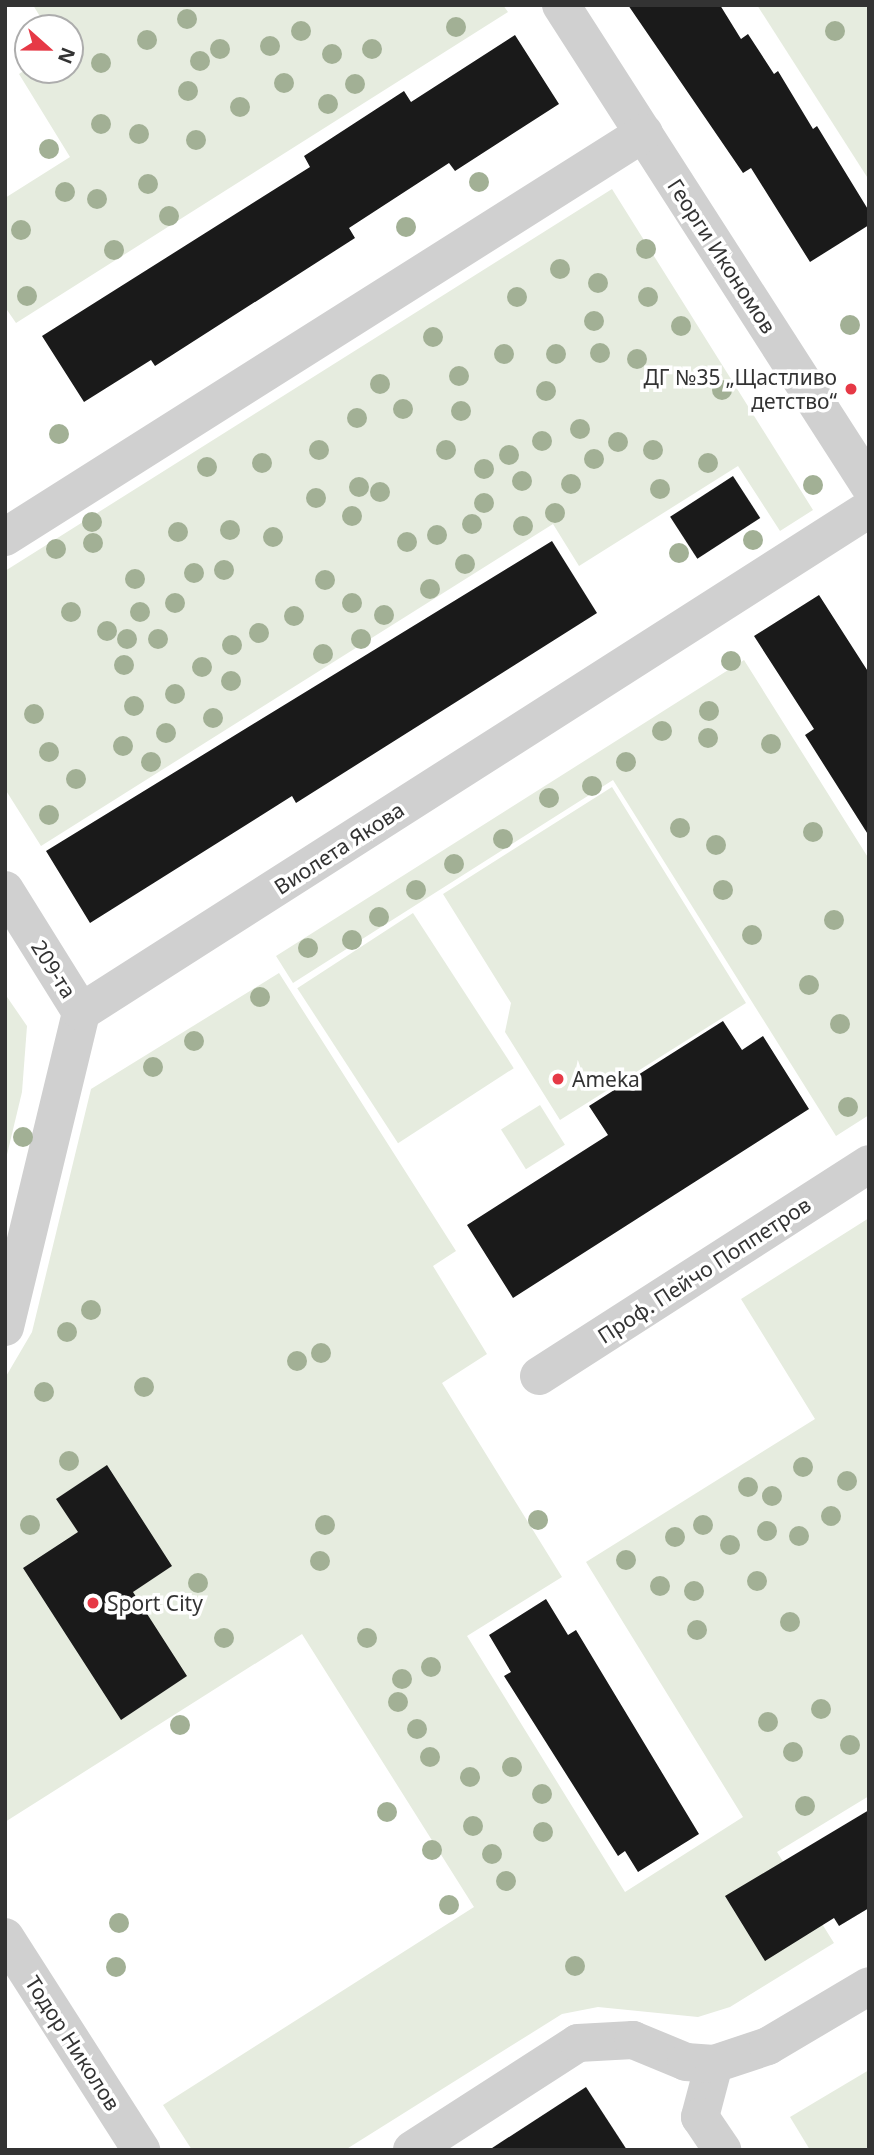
<!DOCTYPE html>
<html>
<head>
<meta charset="utf-8">
<style>
  body { margin:0 }
  #map { position:relative; width:874px; height:2155px; overflow:hidden; background:#fff; font-family:"Noto Sans",sans-serif }
  div>[style] { position:absolute }
  .green>* { inset:0; background:#e6ecdf; transform-origin:0 0 }
  .building>* { inset:0; background:#1a1a1a; transform-origin:0 0 }
  .minor>* { height:38px; margin:-19px; padding:0 19px; transform-origin:19px; border-radius:19px; background:#d0d0d0 }
  .trees>* { width:20px; height:20px; margin:-10px; border-radius:50%; background:#a2b095 }
  .dots>* { width:19px; height:19px; translate:-50% -50%; box-sizing:border-box; border:4px solid #fff; border-radius:50% }
  span { translate:-50% -50%; white-space:nowrap; text-align:center; line-height:1.15; -webkit-text-stroke:7px #fff; paint-order:stroke }
  .street-label { font-size:21px; color:#333 }
  .poi-label { font-size:21px; color:#333 }
  .right { translate:-100% -50%; text-align:right }
  .left { translate:0 -50%; text-align:left }
  .frame { position:absolute; inset:0; border:7px solid #333; pointer-events:none }
  .north { position:absolute; left:14px; top:14px; width:70px; height:70px; box-sizing:border-box; background:#fff; border:2px solid #adadad; border-radius:50%; rotate:111deg; font-size:19px; font-weight:700; line-height:28px; text-align:center; color:#333 }
  .north::after { content:''; display:block; margin:auto; width:24px; height:32px; background:#e63946; clip-path:polygon(50% 0,100% 100%,50% 72%,0 100%) }
</style>
</head>
<body>
<div id="map">
  <div class="green">
    <i style="clip-path:polygon(33px 5px,503px 5px,508px 12px,16px 323px,5px 307px,5px 198px,70px 157px,19px 74px,28px 68px,70px 70px,70px 28px,47px 28px)"></i>
    <i style="clip-path:polygon(757px 5px,869px 5px,869px 180px)"></i>
    <i style="clip-path:polygon(612px 189px,813px 510px,780px 531px,738px 466px,579px 566px,553px 524px,41px 846px,5px 789px,5px 571px)"></i>
    <i style="clip-path:polygon(744px 660px,869px 859px,869px 1115px,836px 1136px,613px 780px,293px 983px,276px 956px)"></i>
    <i style="clip-path:polygon(612px 787px,746px 1003px,560px 1120px,505px 1032px,511px 1003px,443px 894px)"></i>
    <i style="left:413px;top:913px;width:185px;height:138px;rotate:57deg"></i>
    <i style="clip-path:polygon(279px 973px,456px 1251px,433px 1266px,487px 1354px,442px 1383px,562px 1577px,467px 1636px,625px 1892px,743px 1817px,586px 1562px,815px 1419px,741px 1299px,869px 1218px,869px 1796px,777px 1852px,834px 1943px,730px 2007px,698px 2017px,598px 2007px,562px 2014px,345px 2150px,192px 2150px,163px 2105px,474px 1907px,302px 1634px,5px 1822px,5px 1378px,32px 1332px,91px 1089px)"></i>
    <i style="clip-path:polygon(5px 994px,27px 1026px,22px 1092px,5px 1163px)"></i>
    <i style="left:540px;top:1105px;width:47px;height:46px;rotate:58deg"></i>
    <i style="clip-path:polygon(869px 2070px,869px 2150px,810px 2150px,790px 2117px)"></i>
  </div>
  <div class="building">
    <i style="clip-path:polygon(628px 5px,720px 5px,741px 39px,748px 34px,774px 74px,778px 71px,813px 129px,817px 126px,869px 211px,869px 225px,810px 262px,751px 168px,743px 173px)"></i>
    <i style="clip-path:polygon(515px 35px,559px 104px,455px 171px,449px 163px,349px 228px,355px 238px,155px 366px,151px 360px,84px 402px,42px 336px,310px 167px,304px 156px,404px 91px,411px 102px)"></i>
    <i style="left:733px;top:476px;width:50px;height:75px;rotate:57deg"></i>
    <i style="clip-path:polygon(552px 541px,597px 613px,296px 803px,292px 796px,90px 923px,46px 851px)"></i>
    <i style="clip-path:polygon(819px 595px,869px 673px,869px 836px,805px 735px,814px 729px,754px 636px)"></i>
    <i style="clip-path:polygon(723px 1021px,742px 1050px,763px 1036px,809px 1109px,513px 1298px,467px 1225px,608px 1135px,589px 1106px)"></i>
    <i style="clip-path:polygon(107px 1465px,172px 1566px,133px 1592px,187px 1676px,121px 1720px,23px 1568px,78px 1532px,56px 1499px)"></i>
    <i style="clip-path:polygon(546px 1599px,568px 1635px,576px 1630px,699px 1834px,638px 1872px,625px 1851px,618px 1856px,504px 1676px,511px 1672px,489px 1635px)"></i>
    <i style="clip-path:polygon(869px 1810px,869px 1908px,839px 1926px,834px 1918px,765px 1961px,725px 1896px)"></i>
    <i style="clip-path:polygon(586px 2087px,627px 2150px,489px 2150px)"></i>
  </div>
  <div class="minor">
    <i style="left:561px;top:5px;width:570px;rotate:57.31deg"></i>
    <i style="left:5px;top:537px;width:756px;rotate:-32.3deg"></i>
    <i style="left:5px;top:890px;width:144px;rotate:58.1deg"></i>
    <i style="left:5px;top:1327px;width:324px;rotate:-76.4deg"></i>
    <i style="left:81px;top:1012px;width:935px;rotate:-32.55deg"></i>
    <i style="left:539px;top:1376px;width:392px;rotate:-32.7deg"></i>
    <i style="left:5px;top:1937px;width:253px;rotate:57.4deg"></i>
    <i style="left:714px;top:2064px;width:55px;rotate:104.8deg"></i>
    <i style="left:700px;top:2117px;width:40px;rotate:56deg"></i>
    <i style="left:412px;top:2150px;width:197px;rotate:-32.8deg"></i>
    <i style="left:578px;top:2043px;width:55px;rotate:-3.1deg"></i>
    <i style="left:633px;top:2040px;width:57px;rotate:22.5deg"></i>
    <i style="left:686px;top:2062px;width:28px;rotate:4deg"></i>
    <i style="left:714px;top:2064px;width:57px;rotate:-18.4deg"></i>
    <i style="left:768px;top:2046px;width:117px;rotate:-30.7deg"></i>
  </div>
  <div class="trees">
    <i style="left:187px;top:19px"></i>
    <i style="left:456px;top:27px"></i>
    <i style="left:301px;top:31px"></i>
    <i style="left:835px;top:31px"></i>
    <i style="left:147px;top:40px"></i>
    <i style="left:270px;top:46px"></i>
    <i style="left:220px;top:49px"></i>
    <i style="left:372px;top:49px"></i>
    <i style="left:332px;top:54px"></i>
    <i style="left:200px;top:61px"></i>
    <i style="left:101px;top:63px"></i>
    <i style="left:284px;top:83px"></i>
    <i style="left:355px;top:84px"></i>
    <i style="left:188px;top:91px"></i>
    <i style="left:328px;top:104px"></i>
    <i style="left:240px;top:107px"></i>
    <i style="left:101px;top:124px"></i>
    <i style="left:139px;top:134px"></i>
    <i style="left:196px;top:140px"></i>
    <i style="left:49px;top:149px"></i>
    <i style="left:479px;top:182px"></i>
    <i style="left:148px;top:184px"></i>
    <i style="left:65px;top:192px"></i>
    <i style="left:97px;top:199px"></i>
    <i style="left:169px;top:216px"></i>
    <i style="left:406px;top:227px"></i>
    <i style="left:21px;top:230px"></i>
    <i style="left:646px;top:249px"></i>
    <i style="left:114px;top:250px"></i>
    <i style="left:560px;top:269px"></i>
    <i style="left:598px;top:283px"></i>
    <i style="left:27px;top:296px"></i>
    <i style="left:517px;top:297px"></i>
    <i style="left:648px;top:297px"></i>
    <i style="left:594px;top:321px"></i>
    <i style="left:850px;top:325px"></i>
    <i style="left:681px;top:326px"></i>
    <i style="left:433px;top:337px"></i>
    <i style="left:600px;top:353px"></i>
    <i style="left:504px;top:354px"></i>
    <i style="left:556px;top:354px"></i>
    <i style="left:637px;top:359px"></i>
    <i style="left:459px;top:376px"></i>
    <i style="left:380px;top:384px"></i>
    <i style="left:722px;top:390px"></i>
    <i style="left:546px;top:391px"></i>
    <i style="left:403px;top:409px"></i>
    <i style="left:461px;top:411px"></i>
    <i style="left:357px;top:418px"></i>
    <i style="left:580px;top:429px"></i>
    <i style="left:59px;top:434px"></i>
    <i style="left:542px;top:441px"></i>
    <i style="left:618px;top:442px"></i>
    <i style="left:319px;top:450px"></i>
    <i style="left:446px;top:450px"></i>
    <i style="left:653px;top:450px"></i>
    <i style="left:509px;top:455px"></i>
    <i style="left:594px;top:459px"></i>
    <i style="left:262px;top:463px"></i>
    <i style="left:708px;top:463px"></i>
    <i style="left:207px;top:467px"></i>
    <i style="left:484px;top:469px"></i>
    <i style="left:522px;top:481px"></i>
    <i style="left:571px;top:484px"></i>
    <i style="left:813px;top:485px"></i>
    <i style="left:359px;top:487px"></i>
    <i style="left:660px;top:489px"></i>
    <i style="left:380px;top:492px"></i>
    <i style="left:316px;top:498px"></i>
    <i style="left:484px;top:503px"></i>
    <i style="left:555px;top:513px"></i>
    <i style="left:352px;top:516px"></i>
    <i style="left:92px;top:522px"></i>
    <i style="left:472px;top:524px"></i>
    <i style="left:523px;top:526px"></i>
    <i style="left:230px;top:530px"></i>
    <i style="left:178px;top:532px"></i>
    <i style="left:437px;top:535px"></i>
    <i style="left:273px;top:537px"></i>
    <i style="left:753px;top:540px"></i>
    <i style="left:407px;top:542px"></i>
    <i style="left:93px;top:543px"></i>
    <i style="left:56px;top:549px"></i>
    <i style="left:679px;top:553px"></i>
    <i style="left:465px;top:564px"></i>
    <i style="left:224px;top:570px"></i>
    <i style="left:194px;top:573px"></i>
    <i style="left:135px;top:579px"></i>
    <i style="left:325px;top:580px"></i>
    <i style="left:430px;top:589px"></i>
    <i style="left:175px;top:603px"></i>
    <i style="left:352px;top:603px"></i>
    <i style="left:71px;top:612px"></i>
    <i style="left:140px;top:612px"></i>
    <i style="left:384px;top:615px"></i>
    <i style="left:294px;top:616px"></i>
    <i style="left:107px;top:631px"></i>
    <i style="left:259px;top:633px"></i>
    <i style="left:127px;top:639px"></i>
    <i style="left:158px;top:639px"></i>
    <i style="left:361px;top:639px"></i>
    <i style="left:232px;top:645px"></i>
    <i style="left:323px;top:654px"></i>
    <i style="left:731px;top:661px"></i>
    <i style="left:124px;top:665px"></i>
    <i style="left:202px;top:667px"></i>
    <i style="left:231px;top:681px"></i>
    <i style="left:175px;top:694px"></i>
    <i style="left:134px;top:706px"></i>
    <i style="left:709px;top:711px"></i>
    <i style="left:34px;top:714px"></i>
    <i style="left:213px;top:718px"></i>
    <i style="left:662px;top:731px"></i>
    <i style="left:166px;top:733px"></i>
    <i style="left:708px;top:738px"></i>
    <i style="left:771px;top:744px"></i>
    <i style="left:123px;top:746px"></i>
    <i style="left:49px;top:752px"></i>
    <i style="left:151px;top:762px"></i>
    <i style="left:626px;top:762px"></i>
    <i style="left:76px;top:779px"></i>
    <i style="left:592px;top:786px"></i>
    <i style="left:549px;top:798px"></i>
    <i style="left:49px;top:815px"></i>
    <i style="left:680px;top:828px"></i>
    <i style="left:813px;top:832px"></i>
    <i style="left:503px;top:839px"></i>
    <i style="left:716px;top:845px"></i>
    <i style="left:454px;top:864px"></i>
    <i style="left:416px;top:890px"></i>
    <i style="left:723px;top:890px"></i>
    <i style="left:379px;top:917px"></i>
    <i style="left:834px;top:920px"></i>
    <i style="left:752px;top:935px"></i>
    <i style="left:352px;top:940px"></i>
    <i style="left:308px;top:948px"></i>
    <i style="left:809px;top:985px"></i>
    <i style="left:260px;top:997px"></i>
    <i style="left:840px;top:1024px"></i>
    <i style="left:194px;top:1041px"></i>
    <i style="left:153px;top:1067px"></i>
    <i style="left:848px;top:1107px"></i>
    <i style="left:23px;top:1137px"></i>
    <i style="left:91px;top:1310px"></i>
    <i style="left:67px;top:1332px"></i>
    <i style="left:321px;top:1353px"></i>
    <i style="left:297px;top:1361px"></i>
    <i style="left:144px;top:1387px"></i>
    <i style="left:44px;top:1392px"></i>
    <i style="left:69px;top:1461px"></i>
    <i style="left:803px;top:1467px"></i>
    <i style="left:847px;top:1481px"></i>
    <i style="left:748px;top:1487px"></i>
    <i style="left:772px;top:1496px"></i>
    <i style="left:831px;top:1516px"></i>
    <i style="left:538px;top:1520px"></i>
    <i style="left:30px;top:1525px"></i>
    <i style="left:325px;top:1525px"></i>
    <i style="left:703px;top:1525px"></i>
    <i style="left:767px;top:1531px"></i>
    <i style="left:799px;top:1536px"></i>
    <i style="left:675px;top:1537px"></i>
    <i style="left:730px;top:1545px"></i>
    <i style="left:626px;top:1560px"></i>
    <i style="left:320px;top:1561px"></i>
    <i style="left:757px;top:1581px"></i>
    <i style="left:198px;top:1583px"></i>
    <i style="left:660px;top:1586px"></i>
    <i style="left:694px;top:1591px"></i>
    <i style="left:790px;top:1622px"></i>
    <i style="left:697px;top:1630px"></i>
    <i style="left:224px;top:1638px"></i>
    <i style="left:367px;top:1638px"></i>
    <i style="left:431px;top:1667px"></i>
    <i style="left:402px;top:1679px"></i>
    <i style="left:398px;top:1702px"></i>
    <i style="left:821px;top:1709px"></i>
    <i style="left:768px;top:1722px"></i>
    <i style="left:180px;top:1725px"></i>
    <i style="left:417px;top:1729px"></i>
    <i style="left:850px;top:1745px"></i>
    <i style="left:793px;top:1752px"></i>
    <i style="left:430px;top:1757px"></i>
    <i style="left:512px;top:1767px"></i>
    <i style="left:470px;top:1777px"></i>
    <i style="left:542px;top:1794px"></i>
    <i style="left:805px;top:1806px"></i>
    <i style="left:387px;top:1812px"></i>
    <i style="left:473px;top:1826px"></i>
    <i style="left:543px;top:1832px"></i>
    <i style="left:432px;top:1850px"></i>
    <i style="left:492px;top:1854px"></i>
    <i style="left:506px;top:1881px"></i>
    <i style="left:449px;top:1905px"></i>
    <i style="left:119px;top:1923px"></i>
    <i style="left:575px;top:1966px"></i>
    <i style="left:116px;top:1967px"></i>
  </div>
  <div class="dots">
    <i style="left:851px;top:389px;background:#e63946"></i>
    <i style="left:558px;top:1079px;background:#e63946"></i>
    <i style="left:93px;top:1603px;background:#e63946"></i>
  </div>
  <div class="street-label">
    <span style="left:722px;top:256px;rotate:57deg">Георги Икономов</span>
    <span style="left:339px;top:848px;rotate:-33deg">Виолета Якова</span>
    <span style="left:54px;top:969px;rotate:58deg">209-та</span>
    <span style="left:704px;top:1270px;rotate:-33deg">Проф. Пейчо Поппетров</span>
    <span style="left:73px;top:2043px;rotate:57deg">Тодор Николов</span>
  </div>
  <div class="poi-label">
    <span class="right" style="left:837px;top:389px">ДГ №35 „Щастливо<br>детство“</span>
    <span class="left" style="left:572px;top:1079px">Ameka</span>
    <span class="left" style="left:107px;top:1603px">Sport City</span>
  </div>
  <div class="frame"></div>
  <div class="north">N</div>
</div>
</body>
</html>
